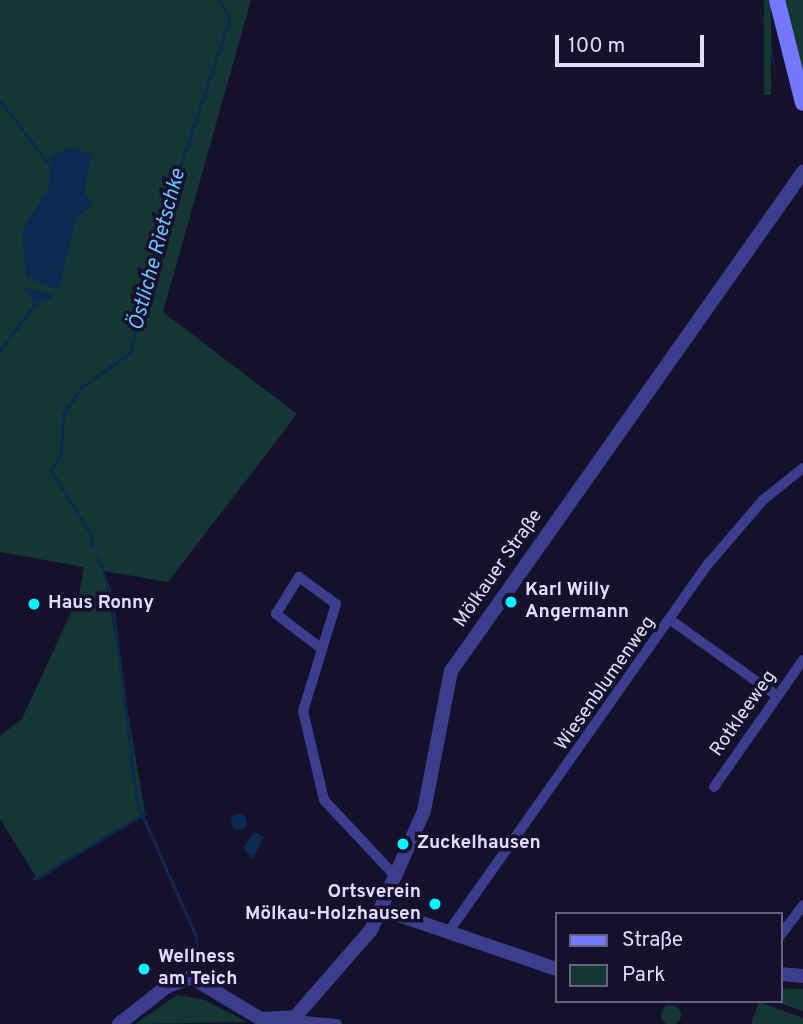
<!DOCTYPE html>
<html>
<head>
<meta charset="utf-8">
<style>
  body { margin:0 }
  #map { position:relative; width:803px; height:1024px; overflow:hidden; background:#15112d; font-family:Overpass,sans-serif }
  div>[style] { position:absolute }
  .green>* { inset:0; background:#143734; transform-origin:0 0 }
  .round { border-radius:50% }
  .water>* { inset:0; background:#0c2951 }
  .stream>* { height:2.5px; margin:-1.25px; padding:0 1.25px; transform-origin:1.25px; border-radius:1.25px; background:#0c2951 }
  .minor>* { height:10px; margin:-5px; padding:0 5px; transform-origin:5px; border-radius:5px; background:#3c3d8d }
  .tertiary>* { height:14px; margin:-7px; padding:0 7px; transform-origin:7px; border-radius:7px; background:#3c3d8d }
  .secondary>* { height:16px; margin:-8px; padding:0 8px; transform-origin:8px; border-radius:8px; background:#7478ff }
  .dots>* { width:19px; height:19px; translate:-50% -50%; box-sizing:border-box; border:4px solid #15112d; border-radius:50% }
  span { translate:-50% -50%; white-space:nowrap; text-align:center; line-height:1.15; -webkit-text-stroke:7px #15112d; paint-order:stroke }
  .street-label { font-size:19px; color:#dfddff }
  .poi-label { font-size:19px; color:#dfddff; font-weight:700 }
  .left { translate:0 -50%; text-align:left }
  .right { translate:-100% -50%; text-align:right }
  .water-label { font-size:21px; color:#6bc3ff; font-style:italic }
  .legend { position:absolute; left:555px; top:912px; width:228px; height:91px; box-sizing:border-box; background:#15112d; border:2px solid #666381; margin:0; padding:9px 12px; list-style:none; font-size:21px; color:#dfddff }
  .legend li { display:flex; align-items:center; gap:14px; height:35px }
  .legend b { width:35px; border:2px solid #666381 }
  .scale { position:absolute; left:555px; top:35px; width:149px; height:32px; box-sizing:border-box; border:4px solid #dfddff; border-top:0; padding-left:9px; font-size:21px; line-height:24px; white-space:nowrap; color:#dfddff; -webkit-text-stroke:5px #15112d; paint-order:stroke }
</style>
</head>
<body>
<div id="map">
  <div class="green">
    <i style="clip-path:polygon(0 0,251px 0,163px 312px,297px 414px,168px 582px,104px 571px,145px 813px,38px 880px,0 819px,0 736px,22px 719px,79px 595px,84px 567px,0 552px)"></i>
    <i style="clip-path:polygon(757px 0,770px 39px,777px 82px,768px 39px)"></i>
    <i style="left:764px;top:0;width:7px;height:95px"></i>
    <i style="clip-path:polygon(782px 0,803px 0,803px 81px)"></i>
    <i style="clip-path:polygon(780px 988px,803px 989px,803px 1011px,773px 1001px,780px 1001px)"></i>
    <i style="clip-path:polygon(177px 995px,205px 1000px,247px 1022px,135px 1024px)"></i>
    <i style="clip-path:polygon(759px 1002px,803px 1018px,803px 1024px,751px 1024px)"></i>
    <i class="round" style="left:661px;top:1005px;width:20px;height:20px"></i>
  </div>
  <div class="water">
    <i style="clip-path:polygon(71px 147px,92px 155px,84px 191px,93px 205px,77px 216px,59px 290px,26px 277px,22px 231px,48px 188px,52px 155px)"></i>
    <i style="clip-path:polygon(23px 287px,53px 295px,54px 298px,35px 304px)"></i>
    <i class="round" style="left:231px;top:814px;width:16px;height:16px"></i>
    <i style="clip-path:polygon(254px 832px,264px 837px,253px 859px,243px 848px)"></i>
  </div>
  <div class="stream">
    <i style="left:0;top:100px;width:79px;rotate:52.7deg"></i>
    <i style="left:0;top:350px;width:58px;rotate:-52.7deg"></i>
    <i style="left:91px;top:547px;width:10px;rotate:-84deg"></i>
    <i style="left:92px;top:537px;width:78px;rotate:-121.8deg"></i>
    <i style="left:51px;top:471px;width:21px;rotate:-62deg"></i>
    <i style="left:61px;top:452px;width:38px;rotate:-87deg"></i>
    <i style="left:63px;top:414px;width:32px;rotate:-55deg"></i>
    <i style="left:81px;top:388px;width:60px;rotate:-35.5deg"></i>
    <i style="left:130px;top:353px;width:174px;rotate:-75.3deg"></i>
    <i style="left:174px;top:185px;width:175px;rotate:-71.4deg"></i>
    <i style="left:230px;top:19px;width:22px;rotate:-120deg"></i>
    <i style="left:98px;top:556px;width:43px;rotate:71.1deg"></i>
    <i style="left:112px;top:597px;width:207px;rotate:83deg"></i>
    <i style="left:137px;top:802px;width:149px;rotate:66.2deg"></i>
    <i style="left:197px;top:938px;width:24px;rotate:92deg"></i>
    <i style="left:34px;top:879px;width:129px;rotate:-30.7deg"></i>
  </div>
  <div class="minor">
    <i style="left:672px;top:621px;width:129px;rotate:35.5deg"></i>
    <i style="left:322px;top:649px;width:58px;rotate:-142.7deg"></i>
    <i style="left:276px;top:614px;width:44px;rotate:-58.1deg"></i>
    <i style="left:299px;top:577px;width:46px;rotate:36.1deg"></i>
    <i style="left:336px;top:604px;width:112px;rotate:107.1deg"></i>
    <i style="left:303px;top:711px;width:91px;rotate:76.7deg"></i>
    <i style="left:324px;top:800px;width:105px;rotate:46.9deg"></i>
    <i style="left:714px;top:787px;width:155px;rotate:-55deg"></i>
    <i style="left:449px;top:931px;width:451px;rotate:-54.8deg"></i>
    <i style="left:709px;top:563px;width:83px;rotate:-49.4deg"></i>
    <i style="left:763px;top:500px;width:51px;rotate:-38.7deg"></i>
    <i style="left:780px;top:936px;width:39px;rotate:-53deg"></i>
    <i style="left:293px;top:1020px;width:44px;rotate:5.2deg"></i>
  </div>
  <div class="tertiary">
    <i style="left:384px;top:910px;width:182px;rotate:18.9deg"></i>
    <i style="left:780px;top:974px;width:23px;rotate:5deg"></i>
    <i style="left:119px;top:1024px;width:60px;rotate:-38.2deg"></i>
    <i style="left:166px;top:987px;width:27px;rotate:-22deg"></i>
    <i style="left:191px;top:977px;width:82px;rotate:31deg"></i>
    <i style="left:261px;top:1019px;width:34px;rotate:-3deg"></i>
    <i style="left:295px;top:1017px;width:116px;rotate:-48.9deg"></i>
    <i style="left:371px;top:930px;width:130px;rotate:-66deg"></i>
    <i style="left:424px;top:811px;width:143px;rotate:-79.1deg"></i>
    <i style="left:451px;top:671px;width:611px;rotate:-54.8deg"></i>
  </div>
  <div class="secondary">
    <i style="left:777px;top:0;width:106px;rotate:75.8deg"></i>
  </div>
  <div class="dots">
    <i style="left:511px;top:602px;background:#09f4ff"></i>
    <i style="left:34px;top:604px;background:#09f4ff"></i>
    <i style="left:403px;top:844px;background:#09f4ff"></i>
    <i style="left:435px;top:904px;background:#09f4ff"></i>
    <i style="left:144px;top:969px;background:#09f4ff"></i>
  </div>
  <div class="street-label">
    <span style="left:499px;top:569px;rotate:-55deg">Mölkauer Straße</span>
    <span style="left:606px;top:684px;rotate:-55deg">Wiesenblumenweg</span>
    <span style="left:744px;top:714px;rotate:-55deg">Rotkleeweg</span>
  </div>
  <div class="poi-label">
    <span class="left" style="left:525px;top:602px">Karl Willy<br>Angermann</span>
    <span class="left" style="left:48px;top:604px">Haus Ronny</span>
    <span class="left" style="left:417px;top:844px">Zuckelhausen</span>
    <span class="right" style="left:421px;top:904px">Ortsverein<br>Mölkau-Holzhausen</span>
    <span class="left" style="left:158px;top:969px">Wellness<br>am Teich</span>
  </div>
  <div class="water-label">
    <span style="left:158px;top:250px;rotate:-75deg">Östliche Rietschke</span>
  </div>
  <ul class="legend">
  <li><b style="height:9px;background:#7478ff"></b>Straße</li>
  <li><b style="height:19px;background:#143734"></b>Park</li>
  </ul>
  <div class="scale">100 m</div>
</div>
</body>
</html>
